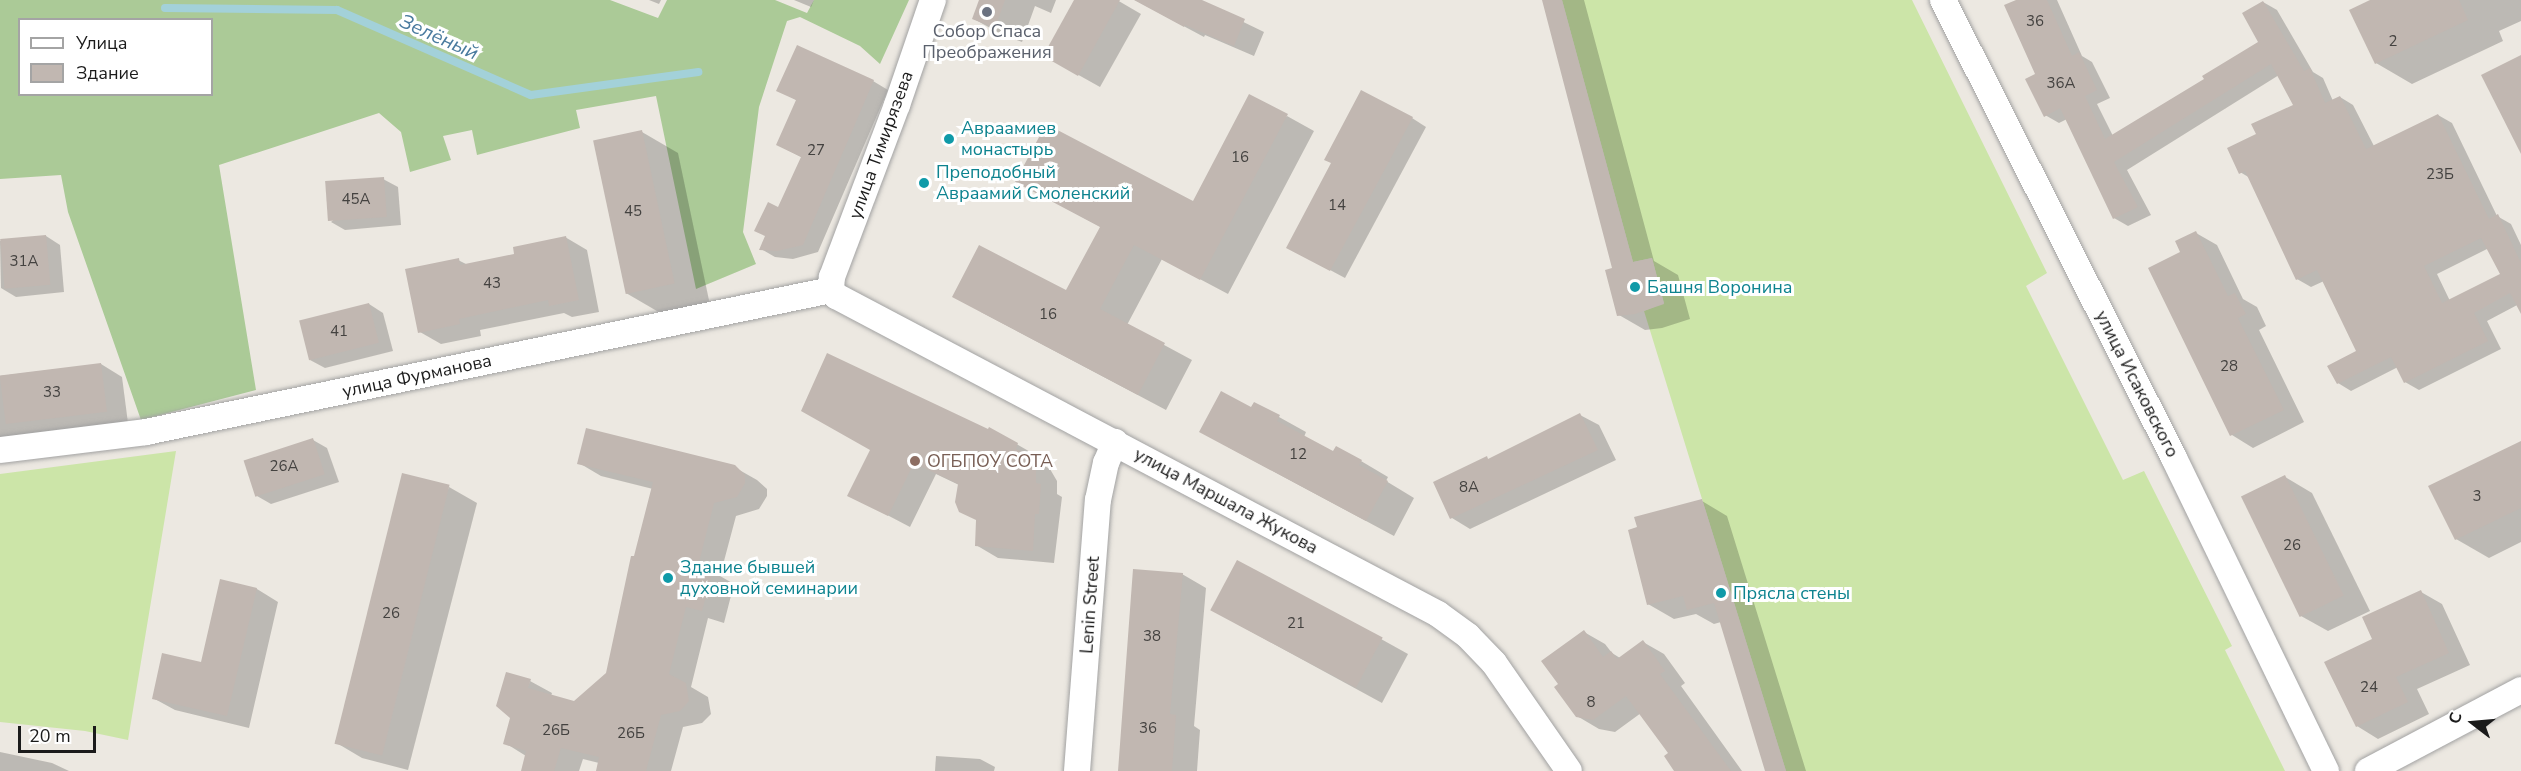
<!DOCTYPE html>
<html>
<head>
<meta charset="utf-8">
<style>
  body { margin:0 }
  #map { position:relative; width:2521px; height:771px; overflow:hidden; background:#ece8e1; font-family:"Nunito Sans",sans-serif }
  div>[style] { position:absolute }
  .grass>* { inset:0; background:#cce5a8 }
  .forest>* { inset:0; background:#abca97 }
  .shadow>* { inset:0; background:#0003 }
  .stream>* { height:8px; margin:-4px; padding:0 4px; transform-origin:4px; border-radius:4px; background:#a3d1d9 }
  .building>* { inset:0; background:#c1b7b1; transform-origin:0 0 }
  .roads { filter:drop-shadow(0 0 2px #a2a2a2) drop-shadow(0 0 2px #a2a2a2) }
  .street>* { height:26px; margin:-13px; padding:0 13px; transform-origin:13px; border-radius:13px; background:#fff }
  .dots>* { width:16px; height:16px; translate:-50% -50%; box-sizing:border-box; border:3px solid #fff; border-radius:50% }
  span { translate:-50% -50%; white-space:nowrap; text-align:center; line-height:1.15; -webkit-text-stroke:6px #fff; paint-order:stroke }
  .number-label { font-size:15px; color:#444240 }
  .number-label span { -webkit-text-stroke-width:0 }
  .worship-label { font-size:18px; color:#5b616d }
  .culture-label { font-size:18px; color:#0d838f }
  .left { translate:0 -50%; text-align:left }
  .street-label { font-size:18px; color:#1b1b1b }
  .education-label { font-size:18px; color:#785e54 }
  .water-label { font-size:20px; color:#4a7b9f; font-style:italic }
  .legend { position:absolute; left:18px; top:18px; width:195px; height:78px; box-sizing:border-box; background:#fff; border:2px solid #a4a4a4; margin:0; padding:8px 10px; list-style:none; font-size:18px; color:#1b1b1b }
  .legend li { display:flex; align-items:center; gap:12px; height:30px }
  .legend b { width:30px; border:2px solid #a4a4a4 }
  .north { position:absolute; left:2443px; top:693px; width:60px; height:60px; -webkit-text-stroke:4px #fff; paint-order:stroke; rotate:286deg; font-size:16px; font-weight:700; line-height:24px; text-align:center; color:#1b1b1b }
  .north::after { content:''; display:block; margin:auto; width:21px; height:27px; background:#1b1b1b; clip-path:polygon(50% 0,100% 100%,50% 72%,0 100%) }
  .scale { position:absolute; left:18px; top:726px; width:78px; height:27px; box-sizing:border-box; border:3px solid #1b1b1b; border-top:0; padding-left:8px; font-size:18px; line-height:21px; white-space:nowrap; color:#1b1b1b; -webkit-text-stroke:4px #fff; paint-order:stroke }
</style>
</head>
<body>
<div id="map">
  <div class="grass">
    <i style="clip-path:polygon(1562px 0,1912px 0,2047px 273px,2026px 286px,2123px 480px,2144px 471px,2232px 646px,2225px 650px,2285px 771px,1786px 771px,1644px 311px,1664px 303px,1652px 258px,1633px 262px)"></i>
    <i style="clip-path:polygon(176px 451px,128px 740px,85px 731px,0 722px,0 474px)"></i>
  </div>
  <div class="forest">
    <i style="clip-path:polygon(evenodd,0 0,610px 0,658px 18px,667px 0,775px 0,807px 13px,814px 0,909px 0,880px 64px,860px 46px,800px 17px,787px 21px,759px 107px,743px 232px,756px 264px,696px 289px,656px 96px,576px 110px,580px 128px,477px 155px,472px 130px,443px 136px,451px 160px,410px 172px,401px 132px,379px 113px,219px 165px,256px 390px,141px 420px,68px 212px,61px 175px,0 179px,0 0,20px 20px,212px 20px,212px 94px,20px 94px,20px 20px)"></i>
  </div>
  <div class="shadow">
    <i style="clip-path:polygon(649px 0,661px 0,659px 4px)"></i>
    <i style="clip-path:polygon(794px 0,814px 0,811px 7px)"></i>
    <i style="clip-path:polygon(980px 0,1056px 0,1051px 13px,1035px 6px,1022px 42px,1001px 34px,974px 19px)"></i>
    <i style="clip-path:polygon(1076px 0,1117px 0,1141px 14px,1100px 87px,1066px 68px)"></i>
    <i style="clip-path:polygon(1135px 0,1198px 0,1264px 32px,1254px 56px,1205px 35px,1204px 37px)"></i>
    <i style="clip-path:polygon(1543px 0,1584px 0,1654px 261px,1678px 275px,1690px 319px,1662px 328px,1645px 330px,1619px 315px,1614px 269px)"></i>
    <i style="clip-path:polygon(evenodd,2020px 0,2057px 0,2082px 56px,2092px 62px,2110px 98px,2097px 104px,2113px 136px,2206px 79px,2260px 43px,2263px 2px,2277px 10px,2313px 72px,2323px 78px,2333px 101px,2340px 97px,2353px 105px,2374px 146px,2438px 115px,2452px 123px,2497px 216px,2511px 224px,2521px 245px,2521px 303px,2487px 321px,2501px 349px,2419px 390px,2405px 382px,2398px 367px,2351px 391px,2338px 383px,2358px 352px,2324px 281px,2311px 287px,2297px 279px,2250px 178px,2240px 172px,2258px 135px,2295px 105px,2279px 75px,2127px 170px,2151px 215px,2128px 226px,2114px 218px,2067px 119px,2059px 123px,2045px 115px,2020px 0,2489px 248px,2502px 274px,2450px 301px,2437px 274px,2489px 248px)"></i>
    <i style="clip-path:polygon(2374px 0,2521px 0,2521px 21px,2499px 31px,2503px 41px,2412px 84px,2376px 63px)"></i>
    <i style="clip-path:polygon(873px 81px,888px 90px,818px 252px,793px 259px,775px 257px,761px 249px,803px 158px,778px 145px,798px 101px,778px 90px)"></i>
    <i style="clip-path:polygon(1287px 116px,1314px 131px,1228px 294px,1162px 259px,1127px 325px,1192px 360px,1166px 410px,981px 312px,1067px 292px,1101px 227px,1017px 182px,1193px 203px)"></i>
    <i style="clip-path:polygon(1412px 118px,1426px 127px,1345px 278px,1302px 255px)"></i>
    <i style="clip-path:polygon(642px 132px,678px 153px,710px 305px,662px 314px,626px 293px)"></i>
    <i style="clip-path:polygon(383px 179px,398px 187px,401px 225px,345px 230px,331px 222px)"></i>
    <i style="clip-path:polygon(2196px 233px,2217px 245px,2243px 299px,2257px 307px,2266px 326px,2259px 330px,2304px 422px,2253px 448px,2232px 435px,2150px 269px,2182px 253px)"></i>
    <i style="clip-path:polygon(46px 236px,60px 245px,64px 292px,16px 297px,1px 288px,0 241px)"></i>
    <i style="clip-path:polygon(565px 237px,587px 250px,599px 312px,572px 317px,564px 313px,480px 330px,481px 336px,441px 344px,420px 332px,458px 260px,468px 265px,516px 255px)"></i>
    <i style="clip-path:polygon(369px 304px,383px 313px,393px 351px,325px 368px,310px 360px)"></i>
    <i style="clip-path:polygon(101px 364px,122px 377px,128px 423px,0 438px,0 376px)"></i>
    <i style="clip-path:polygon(1252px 409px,1279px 417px,1306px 432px,1304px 437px,1333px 453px,1361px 461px,1388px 477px,1386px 481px,1414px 498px,1394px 536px,1228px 447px)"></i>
    <i style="clip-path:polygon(1580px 415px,1599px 425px,1616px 460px,1470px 529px,1452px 518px,1435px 483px,1486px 458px,1490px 460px)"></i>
    <i style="clip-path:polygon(990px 429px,1039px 457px,1037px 462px,1050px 469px,1057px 481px,1057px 494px,1062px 497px,1054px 563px,998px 558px,976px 545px,978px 521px,959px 485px,936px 474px,910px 527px,849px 495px,872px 449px)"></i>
    <i style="clip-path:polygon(313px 440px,327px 448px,339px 482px,271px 504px,257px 496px)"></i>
    <i style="clip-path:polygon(2521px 442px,2521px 542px,2489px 558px,2456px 539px)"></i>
    <i style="clip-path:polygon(579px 463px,734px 467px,757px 480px,767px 489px,767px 496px,759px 509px,736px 516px,720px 576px,734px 584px,724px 623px,708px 618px,691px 687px,708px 697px,711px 714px,702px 723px,683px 727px,671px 771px,597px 771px,599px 763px,583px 759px,579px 771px,522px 771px,526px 756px,505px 743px,530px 681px,552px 693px,551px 696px,575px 702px,607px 674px,653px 489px,601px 476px)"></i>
    <i style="clip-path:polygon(2285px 477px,2312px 493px,2370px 611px,2328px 631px,2301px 616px)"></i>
    <i style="clip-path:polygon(449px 487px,477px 503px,408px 770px,362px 758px,335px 742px)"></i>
    <i style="clip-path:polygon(1702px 501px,1727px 516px,1806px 771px,1766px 771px,1721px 622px,1714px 624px,1696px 614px,1674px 619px,1648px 604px)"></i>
    <i style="clip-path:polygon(1182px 574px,1206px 588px,1194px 726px,1200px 730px,1197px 771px,1119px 771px)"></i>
    <i style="clip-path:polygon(221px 581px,257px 589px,278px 602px,249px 728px,175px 710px,153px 698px,202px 664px)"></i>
    <i style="clip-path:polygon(2421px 592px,2442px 604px,2470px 665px,2417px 689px,2429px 714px,2378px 739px,2357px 726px,2374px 639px)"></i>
    <i style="clip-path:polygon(1239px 625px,1381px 639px,1408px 654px,1382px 703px)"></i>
    <i style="clip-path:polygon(1584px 632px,1605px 644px,1612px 653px,1620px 658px,1643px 642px,1664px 654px,1685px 683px,1681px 686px,1742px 771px,1676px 771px,1670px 754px,1641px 713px,1615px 732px,1599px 729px,1577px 716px,1560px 685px)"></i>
    <i style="clip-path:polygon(0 752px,52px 763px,69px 771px,0 771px)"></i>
    <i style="clip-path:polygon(936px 756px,980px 759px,995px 767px,994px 771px,935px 771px)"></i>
  </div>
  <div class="stream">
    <i style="left:165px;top:8px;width:172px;rotate:0.7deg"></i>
    <i style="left:337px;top:10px;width:212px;rotate:23.7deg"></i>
    <i style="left:531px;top:95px;width:169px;rotate:-7.8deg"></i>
  </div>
  <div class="building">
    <i style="clip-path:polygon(979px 0,1005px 0,995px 28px,972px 19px)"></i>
    <i style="clip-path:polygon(1074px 0,1120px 0,1078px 76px,1043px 56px)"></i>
    <i style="clip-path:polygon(1134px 0,1202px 0,1245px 19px,1234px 46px,1185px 25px,1184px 27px)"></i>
    <i style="clip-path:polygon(1542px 0,1562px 0,1633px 262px,1652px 258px,1664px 304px,1635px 314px,1617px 316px,1605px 270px,1612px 268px)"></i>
    <i style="clip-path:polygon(evenodd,2016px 0,2047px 0,2072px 56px,2079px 52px,2097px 90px,2085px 96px,2105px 139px,2204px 79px,2202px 76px,2258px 42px,2242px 13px,2263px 1px,2304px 71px,2310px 68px,2325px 103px,2340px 96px,2366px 149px,2438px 114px,2489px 219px,2498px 214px,2521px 263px,2521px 314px,2510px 293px,2474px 313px,2488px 341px,2404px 383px,2391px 357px,2337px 384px,2327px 366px,2356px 351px,2317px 270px,2296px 280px,2245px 171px,2239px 174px,2227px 148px,2256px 134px,2251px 124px,2293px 105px,2271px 64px,2114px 162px,2138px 207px,2113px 219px,2060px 108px,2044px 117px,2025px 79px,2035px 74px,2004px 5px,2016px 0,2481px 238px,2500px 274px,2442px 303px,2424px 266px,2481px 238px)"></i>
    <i style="clip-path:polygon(2370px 0,2459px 0,2468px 20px,2375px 64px,2349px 10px)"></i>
    <i style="clip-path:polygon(797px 45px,874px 80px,803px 245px,777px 251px,759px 250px,765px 236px,754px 231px,768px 202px,778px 207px,801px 157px,776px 145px,796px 100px,776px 91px)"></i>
    <i style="clip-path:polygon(2521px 55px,2521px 154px,2481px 75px)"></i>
    <i style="clip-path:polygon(1361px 90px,1413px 117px,1330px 271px,1286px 248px,1331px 163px,1324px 160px)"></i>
    <i style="clip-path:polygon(1249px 94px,1288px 114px,1200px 280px,1134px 245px,1100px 309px,1165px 343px,1138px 395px,952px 297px,979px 245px,1066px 290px,1100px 227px,1015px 182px,1046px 124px,1193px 201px)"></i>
    <i style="left:642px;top:130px;width:157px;height:50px;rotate:78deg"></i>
    <i style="left:384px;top:177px;width:40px;height:59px;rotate:86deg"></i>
    <i style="clip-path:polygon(2196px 231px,2228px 296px,2235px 293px,2246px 314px,2238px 318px,2284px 410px,2230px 436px,2148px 268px,2180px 252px,2175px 241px)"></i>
    <i style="left:46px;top:235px;width:50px;height:46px;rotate:85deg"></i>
    <i style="clip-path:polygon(566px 236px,579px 300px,549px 306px,548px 300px,459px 319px,460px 324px,418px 333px,405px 269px,459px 258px,460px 265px,514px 254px,513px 247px)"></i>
    <i style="left:369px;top:303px;width:41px;height:72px;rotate:76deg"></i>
    <i style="clip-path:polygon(827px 353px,988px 429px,989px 427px,1018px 443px,1016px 449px,1028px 455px,1036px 468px,1036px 483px,1041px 484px,1039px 514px,1035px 514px,1033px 551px,975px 546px,976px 520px,959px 512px,955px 502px,958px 484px,914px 463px,888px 516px,847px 496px,870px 450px,801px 411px)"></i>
    <i style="left:101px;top:363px;width:49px;height:102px;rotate:83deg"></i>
    <i style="clip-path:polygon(1221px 391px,1251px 407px,1254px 402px,1280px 415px,1277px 421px,1333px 451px,1336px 446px,1362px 460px,1359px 465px,1388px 481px,1366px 521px,1199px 432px)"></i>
    <i style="clip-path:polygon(1580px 413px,1598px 450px,1450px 519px,1433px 482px,1487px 456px,1488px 459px)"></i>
    <i style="clip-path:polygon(586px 428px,735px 465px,745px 475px,745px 483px,737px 497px,714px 503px,698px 566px,713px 570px,702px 611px,686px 607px,669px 674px,686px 683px,689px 701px,680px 711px,661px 715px,646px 771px,596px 771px,599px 757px,561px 748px,554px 771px,521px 771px,526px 751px,503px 744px,510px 718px,496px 706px,506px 672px,531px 679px,528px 688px,574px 701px,606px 673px,631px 556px,634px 556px,653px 482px,577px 464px)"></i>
    <i style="left:313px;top:438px;width:38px;height:73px;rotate:72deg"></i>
    <i style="clip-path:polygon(2521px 441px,2521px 508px,2455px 540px,2428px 486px)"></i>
    <i style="left:402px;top:473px;width:49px;height:279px;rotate:14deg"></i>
    <i style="left:2285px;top:475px;width:134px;height:49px;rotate:64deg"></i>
    <i style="clip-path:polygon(1702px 499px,1786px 771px,1765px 771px,1714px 603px,1687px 610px,1683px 596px,1647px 605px,1628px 530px,1637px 527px,1634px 517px)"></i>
    <i style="left:1237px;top:560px;width:165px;height:57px;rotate:28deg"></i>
    <i style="clip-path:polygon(1133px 569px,1183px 573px,1170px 714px,1176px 715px,1172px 771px,1118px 771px)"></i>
    <i style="clip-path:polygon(220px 579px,257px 588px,227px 716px,152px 699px,162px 653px,201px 662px)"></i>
    <i style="clip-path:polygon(2421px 590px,2449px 653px,2396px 677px,2408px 702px,2356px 727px,2324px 662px,2372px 639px,2362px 617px)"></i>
    <i style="clip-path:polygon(1584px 630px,1603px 657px,1611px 651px,1617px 659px,1643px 640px,1665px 671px,1660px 674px,1731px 771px,1674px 771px,1664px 756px,1668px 753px,1626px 696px,1593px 720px,1576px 717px,1554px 687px,1558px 684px,1541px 661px)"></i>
  </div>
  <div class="roads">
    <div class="street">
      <i style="left:1943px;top:0;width:513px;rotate:63.24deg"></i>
      <i style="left:2174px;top:458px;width:348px;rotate:64.1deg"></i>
      <i style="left:831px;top:290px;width:8px;rotate:50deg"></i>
      <i style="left:836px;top:296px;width:681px;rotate:27.84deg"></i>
      <i style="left:1438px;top:614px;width:37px;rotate:36deg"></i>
      <i style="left:1468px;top:636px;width:37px;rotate:46deg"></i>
      <i style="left:1494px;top:663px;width:131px;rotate:55.2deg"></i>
      <i style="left:831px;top:290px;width:13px;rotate:-86deg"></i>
      <i style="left:832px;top:277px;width:184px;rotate:-69.3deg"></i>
      <i style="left:897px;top:105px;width:111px;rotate:-71.1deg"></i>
      <i style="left:0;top:450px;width:147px;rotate:-7deg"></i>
      <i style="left:146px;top:432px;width:700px;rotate:-11.71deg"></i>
      <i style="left:1077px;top:771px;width:272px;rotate:-85.6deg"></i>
      <i style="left:1098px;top:500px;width:38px;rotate:-78deg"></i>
      <i style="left:1106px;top:463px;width:23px;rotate:-67deg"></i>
      <i style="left:2368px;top:771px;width:173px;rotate:-27.9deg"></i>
    </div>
  </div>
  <div class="dots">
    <i style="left:987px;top:12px;background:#6b7280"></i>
    <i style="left:949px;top:139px;background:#0f9aa8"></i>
    <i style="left:924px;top:183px;background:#0f9aa8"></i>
    <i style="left:1635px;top:287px;background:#0f9aa8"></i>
    <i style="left:915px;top:461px;background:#8d6e63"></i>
    <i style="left:668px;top:578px;background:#0f9aa8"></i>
    <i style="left:1721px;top:593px;background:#0f9aa8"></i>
  </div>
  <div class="number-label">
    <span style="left:2035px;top:22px">36</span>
    <span style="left:2393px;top:42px">2</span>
    <span style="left:2061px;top:84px">36А</span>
    <span style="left:816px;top:151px">27</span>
    <span style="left:1240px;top:158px">16</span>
    <span style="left:2440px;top:175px">23Б</span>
    <span style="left:356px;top:200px">45А</span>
    <span style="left:1337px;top:206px">14</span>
    <span style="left:633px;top:212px">45</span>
    <span style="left:24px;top:262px">31А</span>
    <span style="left:492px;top:284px">43</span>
    <span style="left:1048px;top:315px">16</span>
    <span style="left:339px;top:332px">41</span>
    <span style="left:2229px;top:367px">28</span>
    <span style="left:52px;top:393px">33</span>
    <span style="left:1298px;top:455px">12</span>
    <span style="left:284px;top:467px">26А</span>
    <span style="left:1469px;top:488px">8А</span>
    <span style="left:2477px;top:497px">3</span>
    <span style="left:2292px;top:546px">26</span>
    <span style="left:391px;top:614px">26</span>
    <span style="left:1296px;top:624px">21</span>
    <span style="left:1152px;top:637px">38</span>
    <span style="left:2369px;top:688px">24</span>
    <span style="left:1591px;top:703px">8</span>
    <span style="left:1148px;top:729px">36</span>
    <span style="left:556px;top:731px">26Б</span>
    <span style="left:631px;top:734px">26Б</span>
  </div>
  <div class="worship-label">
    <span style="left:987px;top:42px">Собор Спаса<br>Преображения</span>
  </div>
  <div class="culture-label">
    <span class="left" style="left:961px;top:139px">Авраамиев<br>монастырь</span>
    <span class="left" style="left:936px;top:183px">Преподобный<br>Авраамий Смоленский</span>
    <span class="left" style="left:1647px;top:287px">Башня Воронина</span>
    <span class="left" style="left:680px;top:578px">Здание бывшей<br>духовной семинарии</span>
    <span class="left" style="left:1733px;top:593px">Прясла стены</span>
  </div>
  <div class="street-label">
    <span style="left:881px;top:145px;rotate:-70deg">улица Тимирязева</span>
    <span style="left:417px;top:376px;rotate:-12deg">улица Фурманова</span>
    <span style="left:2137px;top:384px;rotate:63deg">улица Исаковского</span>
    <span style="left:1226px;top:501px;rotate:28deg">улица Маршала Жукова</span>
    <span style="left:1090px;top:605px;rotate:-86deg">Lenin Street</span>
  </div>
  <div class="education-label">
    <span class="left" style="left:927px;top:461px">ОГБПОУ СОТА</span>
  </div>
  <div class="water-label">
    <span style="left:439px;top:37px;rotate:24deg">Зелёный</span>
  </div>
  <ul class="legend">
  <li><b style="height:8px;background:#fff"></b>Улица</li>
  <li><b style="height:16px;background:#c1b7b1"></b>Здание</li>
  </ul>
  <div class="north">С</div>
  <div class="scale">20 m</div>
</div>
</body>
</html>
